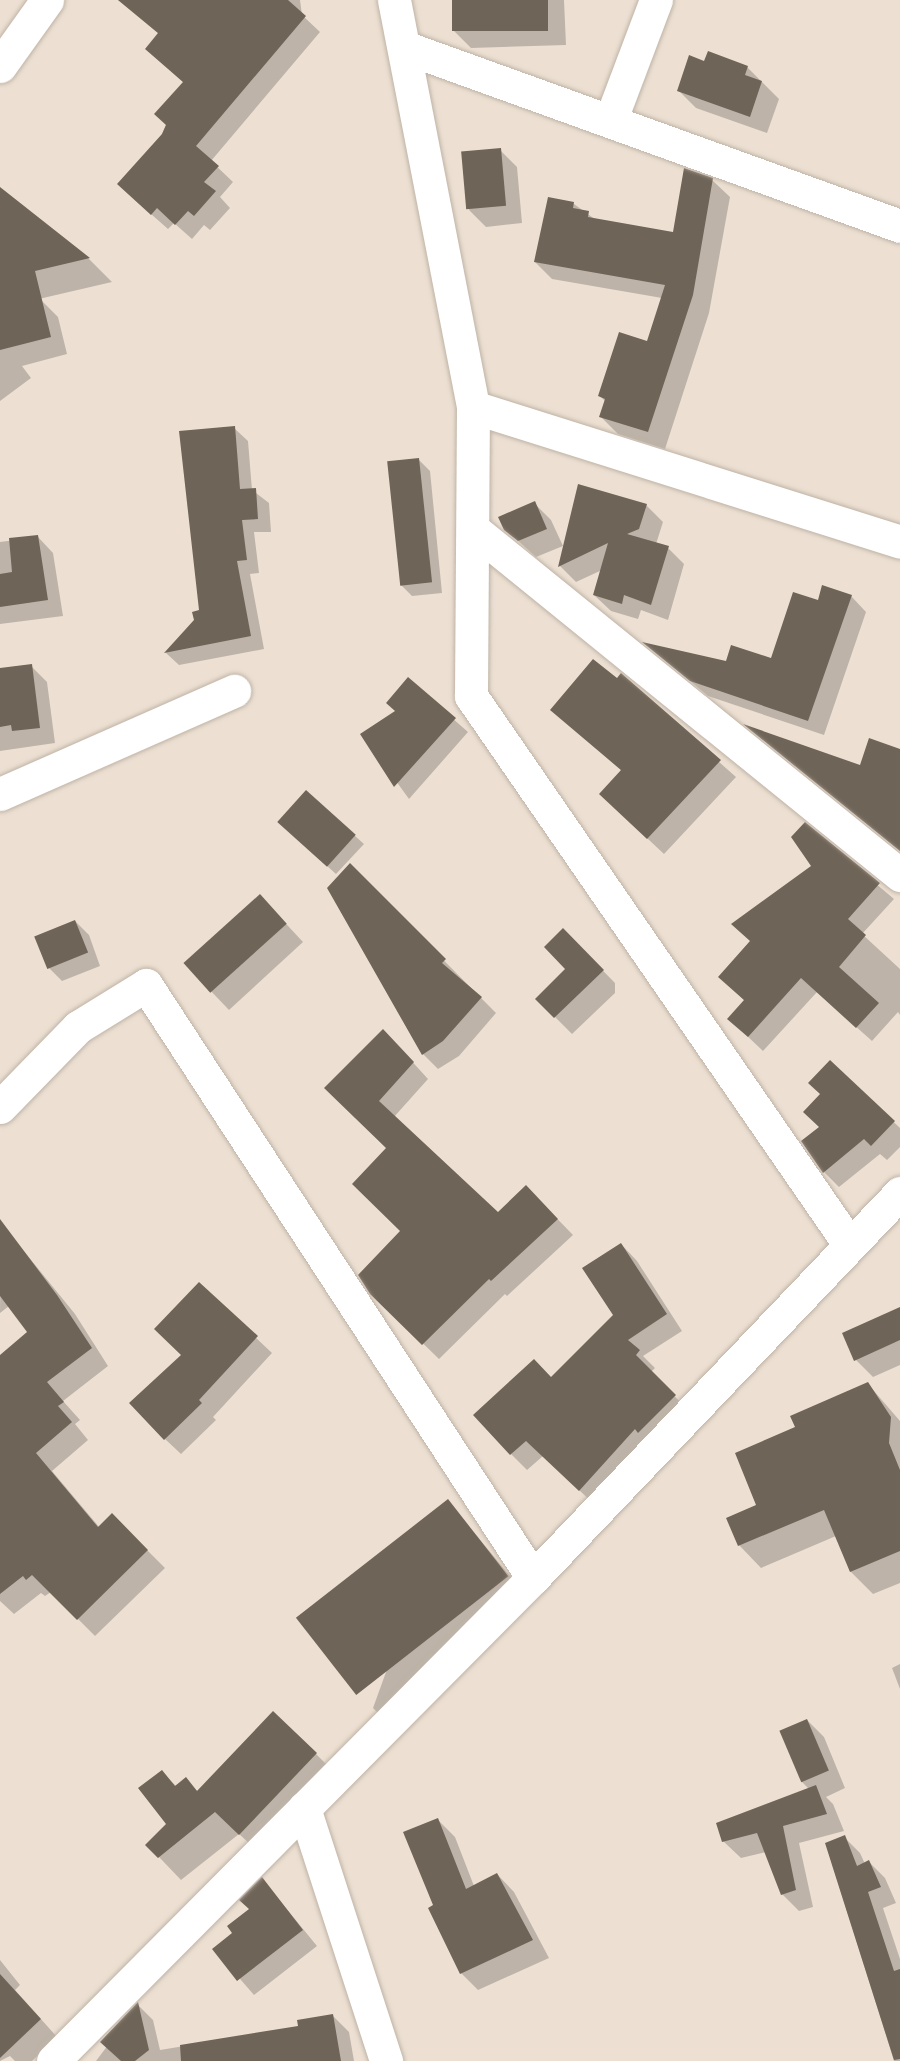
<!DOCTYPE html>
<html>
<head>
<meta charset="utf-8">
<style>
  body { margin:0 }
  #map { position:relative; width:900px; height:2061px; overflow:hidden; background:#ede0d3; font-family:Bitter,serif }
  div>[style] { position:absolute }
  .shadow>* { inset:0; background:#0003 }
  .building>* { inset:0; background:#6f6458; transform-origin:0 0 }
  .roads { filter:drop-shadow(0 0 2px #bfb3a6) drop-shadow(0 0 2px #bfb3a6) }
  .minor>* { height:33px; margin:-16.5px; padding:0 16.5px; transform-origin:16.5px; border-radius:16.5px; background:#fff }
  span { translate:-50% -50%; white-space:nowrap; text-align:center; line-height:1.15; -webkit-text-stroke:4.5px #fff; paint-order:stroke }
</style>
</head>
<body>
<div id="map">
  <div class="shadow">
    <i style="clip-path:polygon(118px 0,300px 0,302px 15px,320px 32px,211px 161px,233px 182px,220px 197px,230px 208px,210px 230px,204px 225px,192px 239px,174px 223px,168px 229px,134px 199px,184px 83px,147px 49px,159px 34px)"></i>
    <i style="clip-path:polygon(454px 0,564px 0,566px 45px,471px 48px,454px 31px)"></i>
    <i style="clip-path:polygon(705px 63px,747px 67px,779px 99px,767px 133px,696px 108px,679px 91px)"></i>
    <i style="clip-path:polygon(500px 150px,517px 167px,522px 223px,486px 227px,469px 210px)"></i>
    <i style="clip-path:polygon(712px 180px,730px 197px,709px 313px,665px 449px,618px 434px,601px 417px,606px 402px,600px 396px,648px 343px,662px 298px,552px 279px,535px 262px,549px 199px,574px 204px,596px 220px,674px 234px)"></i>
    <i style="clip-path:polygon(3px 191px,89px 259px,112px 282px,0 308px,0 195px)"></i>
    <i style="clip-path:polygon(41px 300px,58px 317px,67px 354px,22px 366px,31px 378px,0 401px,0 330px)"></i>
    <i style="clip-path:polygon(234px 428px,248px 441px,252px 490px,269px 503px,271px 532px,254px 532px,259px 573px,250px 574px,264px 649px,179px 665px,166px 653px,201px 612px)"></i>
    <i style="clip-path:polygon(418px 459px,430px 471px,442px 593px,412px 596px,400px 584px)"></i>
    <i style="clip-path:polygon(579px 486px,646px 505px,663px 522px,656px 544px,668px 548px,684px 564px,668px 620px,641px 610px,638px 619px,611px 611px,594px 595px,602px 570px,576px 582px,560px 566px)"></i>
    <i style="clip-path:polygon(534px 503px,551px 520px,563px 546px,536px 557px,505px 529px)"></i>
    <i style="clip-path:polygon(38px 537px,53px 553px,63px 616px,0 624px,0 542px)"></i>
    <i style="clip-path:polygon(851px 596px,866px 612px,824px 735px,708px 696px,647px 645px,727px 663px,772px 659px,819px 602px)"></i>
    <i style="clip-path:polygon(31px 666px,47px 682px,55px 743px,0 751px,0 670px)"></i>
    <i style="clip-path:polygon(622px 676px,736px 777px,664px 854px,617px 810px,622px 771px,552px 710px)"></i>
    <i style="clip-path:polygon(408px 679px,468px 732px,409px 799px,362px 734px,397px 712px)"></i>
    <i style="clip-path:polygon(749px 727px,861px 767px,900px 750px,900px 851px)"></i>
    <i style="clip-path:polygon(306px 792px,364px 844px,336px 874px,287px 830px)"></i>
    <i style="clip-path:polygon(805px 824px,894px 899px,862px 934px,900px 969px,900px 1015px,898px 1012px,872px 1041px,817px 992px,763px 1051px,744px 1033px,745px 1001px,720px 977px,813px 866px)"></i>
    <i style="clip-path:polygon(350px 866px,496px 1013px,459px 1056px,438px 1069px,423px 1054px)"></i>
    <i style="clip-path:polygon(276px 913px,303px 942px,229px 1010px,186px 965px)"></i>
    <i style="clip-path:polygon(75px 921px,89px 935px,100px 966px,62px 981px,49px 968px,36px 937px)"></i>
    <i style="clip-path:polygon(563px 930px,615px 983px,615px 993px,572px 1034px,537px 999px,567px 969px)"></i>
    <i style="clip-path:polygon(398px 1046px,428px 1079px,394px 1117px,498px 1214px,541px 1202px,573px 1235px,507px 1296px,505px 1294px,439px 1359px,371px 1293px,402px 1231px,388px 1149px,326px 1088px)"></i>
    <i style="clip-path:polygon(830px 1062px,900px 1128px,900px 1147px,887px 1160px,880px 1154px,839px 1187px,824px 1172px,821px 1094px)"></i>
    <i style="clip-path:polygon(1px 1223px,75px 1314px,108px 1366px,63px 1401px,80px 1420px,75px 1424px,88px 1440px,52px 1471px,100px 1528px,112px 1515px,165px 1568px,95px 1636px,51px 1592px,45px 1596px,41px 1593px,14px 1614px,0 1601px,0 1357px,29px 1332px,9px 1306px,0 1313px)"></i>
    <i style="clip-path:polygon(621px 1244px,637px 1261px,682px 1331px,643px 1356px,655px 1368px,651px 1372px,690px 1412px,596px 1506px,543px 1456px,527px 1470px,511px 1454px,552px 1379px,615px 1315px)"></i>
    <i style="clip-path:polygon(199px 1284px,272px 1353px,213px 1417px,216px 1420px,181px 1454px,165px 1439px)"></i>
    <i style="clip-path:polygon(900px 1308px,900px 1365px,873px 1377px,856px 1360px)"></i>
    <i style="clip-path:polygon(868px 1384px,900px 1421px,900px 1583px,873px 1594px,851px 1572px,836px 1536px,761px 1568px,739px 1545px,797px 1428px)"></i>
    <i style="clip-path:polygon(448px 1501px,525px 1594px,390px 1725px,373px 1708px)"></i>
    <i style="clip-path:polygon(900px 1664px,900px 1689px,892px 1668px)"></i>
    <i style="clip-path:polygon(807px 1720px,824px 1737px,845px 1788px,826px 1797px,833px 1804px,844px 1831px,799px 1843px,813px 1907px,799px 1911px,782px 1894px,766px 1852px,741px 1858px,723px 1841px,809px 1789px,802px 1782px)"></i>
    <i style="clip-path:polygon(316px 1754px,338px 1776px,263px 1856px,239px 1834px,181px 1880px,159px 1857px,168px 1824px,162px 1772px,177px 1787px,186px 1779px,198px 1792px)"></i>
    <i style="clip-path:polygon(438px 1820px,455px 1837px,474px 1886px,497px 1874px,514px 1892px,549px 1958px,478px 1990px,461px 1973px,435px 1906px)"></i>
    <i style="clip-path:polygon(844px 1837px,860px 1853px,865px 1864px,869px 1862px,885px 1878px,896px 1903px,883px 1908px,900px 1959px,900px 2061px,894px 2061px,826px 1844px)"></i>
    <i style="clip-path:polygon(262px 1879px,317px 1946px,254px 1995px,214px 1949px,235px 1933px,250px 1910px)"></i>
    <i style="clip-path:polygon(0 1960px,20px 1985px,15px 1990px,57px 2037px,32px 2061px,15px 2061px,10px 2056px,0 2061px)"></i>
    <i style="clip-path:polygon(138px 2005px,153px 2020px,160px 2050px,300px 2027px,332px 2015px,349px 2032px,354px 2061px,96px 2061px)"></i>
  </div>
  <div class="building">
    <i style="clip-path:polygon(118px 0,288px 0,306px 16px,196px 146px,219px 166px,204px 182px,216px 191px,194px 216px,188px 211px,175px 225px,157px 208px,151px 215px,117px 184px,162px 134px,166px 125px,154px 114px,183px 82px,145px 49px,158px 33px)"></i>
    <i style="left:452px;top:0;width:96px;height:31px"></i>
    <i style="clip-path:polygon(708px 51px,748px 66px,745px 75px,762px 81px,750px 117px,677px 91px,689px 55px,704px 61px)"></i>
    <i style="left:501px;top:148px;width:58px;height:40px;rotate:85deg"></i>
    <i style="clip-path:polygon(684px 168px,713px 178px,693px 295px,648px 432px,599px 417px,605px 399px,598px 396px,619px 332px,647px 341px,665px 285px,534px 262px,548px 197px,574px 202px,573px 208px,589px 211px,588px 217px,673px 232px)"></i>
    <i style="clip-path:polygon(0 187px,90px 258px,35px 271px,51px 337px,0 350px)"></i>
    <i style="clip-path:polygon(235px 426px,240px 489px,256px 488px,258px 519px,242px 520px,247px 560px,237px 561px,251px 636px,164px 653px,194px 620px,192px 612px,199px 610px,179px 431px)"></i>
    <i style="left:419px;top:458px;width:125px;height:32px;rotate:84deg"></i>
    <i style="clip-path:polygon(578px 484px,647px 504px,639px 529px,627px 534px,669px 546px,651px 605px,624px 595px,622px 604px,593px 595px,608px 543px,558px 567px)"></i>
    <i style="clip-path:polygon(535px 501px,547px 529px,518px 541px,504px 530px,498px 517px)"></i>
    <i style="clip-path:polygon(38px 535px,48px 600px,0 607px,0 574px,12px 572px,9px 538px)"></i>
    <i style="clip-path:polygon(822px 585px,852px 595px,808px 721px,690px 681px,642px 642px,726px 661px,731px 645px,771px 658px,793px 592px,818px 600px)"></i>
    <i style="clip-path:polygon(593px 659px,617px 678px,621px 673px,721px 760px,647px 839px,599px 794px,621px 770px,550px 710px)"></i>
    <i style="clip-path:polygon(32px 664px,40px 728px,12px 731px,11px 725px,0 727px,0 668px)"></i>
    <i style="clip-path:polygon(408px 677px,456px 718px,394px 787px,360px 734px,395px 711px,386px 703px)"></i>
    <i style="clip-path:polygon(743px 724px,860px 765px,869px 738px,900px 749px,900px 851px)"></i>
    <i style="left:306px;top:790px;width:67px;height:43px;rotate:42deg"></i>
    <i style="clip-path:polygon(805px 822px,880px 883px,848px 919px,866px 935px,839px 967px,879px 1003px,856px 1028px,801px 978px,748px 1037px,727px 1019px,744px 1000px,718px 977px,750px 941px,731px 924px,811px 866px,791px 837px)"></i>
    <i style="clip-path:polygon(350px 863px,446px 959px,442px 963px,482px 997px,443px 1041px,422px 1055px,327px 888px)"></i>
    <i style="left:260px;top:894px;width:40px;height:103px;rotate:48deg"></i>
    <i style="left:75px;top:920px;width:35px;height:44px;rotate:68deg"></i>
    <i style="clip-path:polygon(563px 928px,604px 970px,554px 1018px,535px 999px,565px 969px,544px 947px)"></i>
    <i style="clip-path:polygon(383px 1029px,414px 1062px,379px 1101px,498px 1212px,526px 1185px,558px 1219px,491px 1281px,489px 1279px,422px 1345px,370px 1294px,358px 1275px,400px 1231px,352px 1184px,386px 1148px,324px 1088px)"></i>
    <i style="clip-path:polygon(830px 1060px,895px 1121px,871px 1146px,864px 1139px,823px 1173px,801px 1141px,819px 1127px,803px 1112px,820px 1094px,808px 1083px)"></i>
    <i style="clip-path:polygon(0 1219px,57px 1295px,92px 1348px,47px 1382px,64px 1402px,58px 1406px,72px 1422px,36px 1453px,98px 1527px,112px 1513px,148px 1550px,77px 1620px,32px 1575px,26px 1580px,23px 1576px,0 1594px,0 1355px,27px 1332px,0 1296px)"></i>
    <i style="clip-path:polygon(621px 1243px,667px 1314px,628px 1340px,640px 1350px,636px 1355px,676px 1395px,638px 1433px,635px 1429px,579px 1491px,526px 1441px,510px 1455px,473px 1415px,534px 1359px,551px 1377px,613px 1315px,582px 1268px)"></i>
    <i style="clip-path:polygon(199px 1282px,258px 1336px,199px 1400px,202px 1403px,164px 1440px,129px 1403px,181px 1355px,154px 1329px)"></i>
    <i style="clip-path:polygon(900px 1307px,900px 1340px,854px 1361px,842px 1333px)"></i>
    <i style="clip-path:polygon(868px 1382px,891px 1417px,889px 1443px,900px 1470px,900px 1551px,850px 1572px,824px 1510px,738px 1546px,726px 1518px,756px 1505px,735px 1453px,795px 1427px,790px 1416px)"></i>
    <i style="left:448px;top:1499px;width:98px;height:193px;rotate:52deg"></i>
    <i style="clip-path:polygon(273px 1711px,317px 1753px,239px 1835px,215px 1812px,158px 1858px,145px 1845px,166px 1824px,138px 1788px,162px 1770px,175px 1786px,186px 1777px,197px 1791px)"></i>
    <i style="left:807px;top:1719px;width:56px;height:30px;rotate:67deg"></i>
    <i style="clip-path:polygon(816px 1785px,827px 1814px,783px 1826px,796px 1890px,781px 1895px,757px 1833px,722px 1842px,716px 1823px)"></i>
    <i style="clip-path:polygon(438px 1818px,466px 1889px,497px 1873px,533px 1940px,460px 1974px,428px 1908px,433px 1905px,403px 1832px)"></i>
    <i style="clip-path:polygon(845px 1835px,857px 1866px,869px 1860px,881px 1887px,868px 1892px,894px 1971px,900px 1969px,900px 2059px,894px 2060px,825px 1843px)"></i>
    <i style="clip-path:polygon(262px 1877px,303px 1930px,237px 1981px,212px 1949px,232px 1933px,227px 1926px,249px 1909px,239px 1900px)"></i>
    <i style="clip-path:polygon(0 1974px,41px 2019px,0 2058px)"></i>
    <i style="clip-path:polygon(138px 2002px,149px 2050px,135px 2061px,121px 2061px,100px 2042px)"></i>
    <i style="clip-path:polygon(333px 2014px,341px 2061px,181px 2061px,180px 2045px,298px 2026px,297px 2020px)"></i>
  </div>
  <div class="roads">
    <div class="minor">
      <i style="left:394px;top:0;width:415px;rotate:79deg"></i>
      <i style="left:473px;top:407px;width:289px;rotate:90.4deg"></i>
      <i style="left:471px;top:696px;width:666px;rotate:55.4deg"></i>
      <i style="left:404px;top:47px;width:527px;rotate:19.84deg"></i>
      <i style="left:0;top:66px;width:81px;rotate:-54.5deg"></i>
      <i style="left:611px;top:119px;width:127px;rotate:-69.3deg"></i>
      <i style="left:473px;top:407px;width:448px;rotate:17.5deg"></i>
      <i style="left:473px;top:529px;width:550px;rotate:39.02deg"></i>
      <i style="left:0;top:794px;width:256px;rotate:-23.8deg"></i>
      <i style="left:0;top:1107px;width:112px;rotate:-45.7deg"></i>
      <i style="left:78px;top:1027px;width:80px;rotate:-31.7deg"></i>
      <i style="left:146px;top:985px;width:708px;rotate:56.87deg"></i>
      <i style="left:304px;top:1808px;width:266px;rotate:72deg"></i>
      <i style="left:53px;top:2061px;width:681px;rotate:-45.18deg"></i>
      <i style="left:533px;top:1578px;width:532px;rotate:-46.37deg"></i>
    </div>
  </div>
</div>
</body>
</html>
